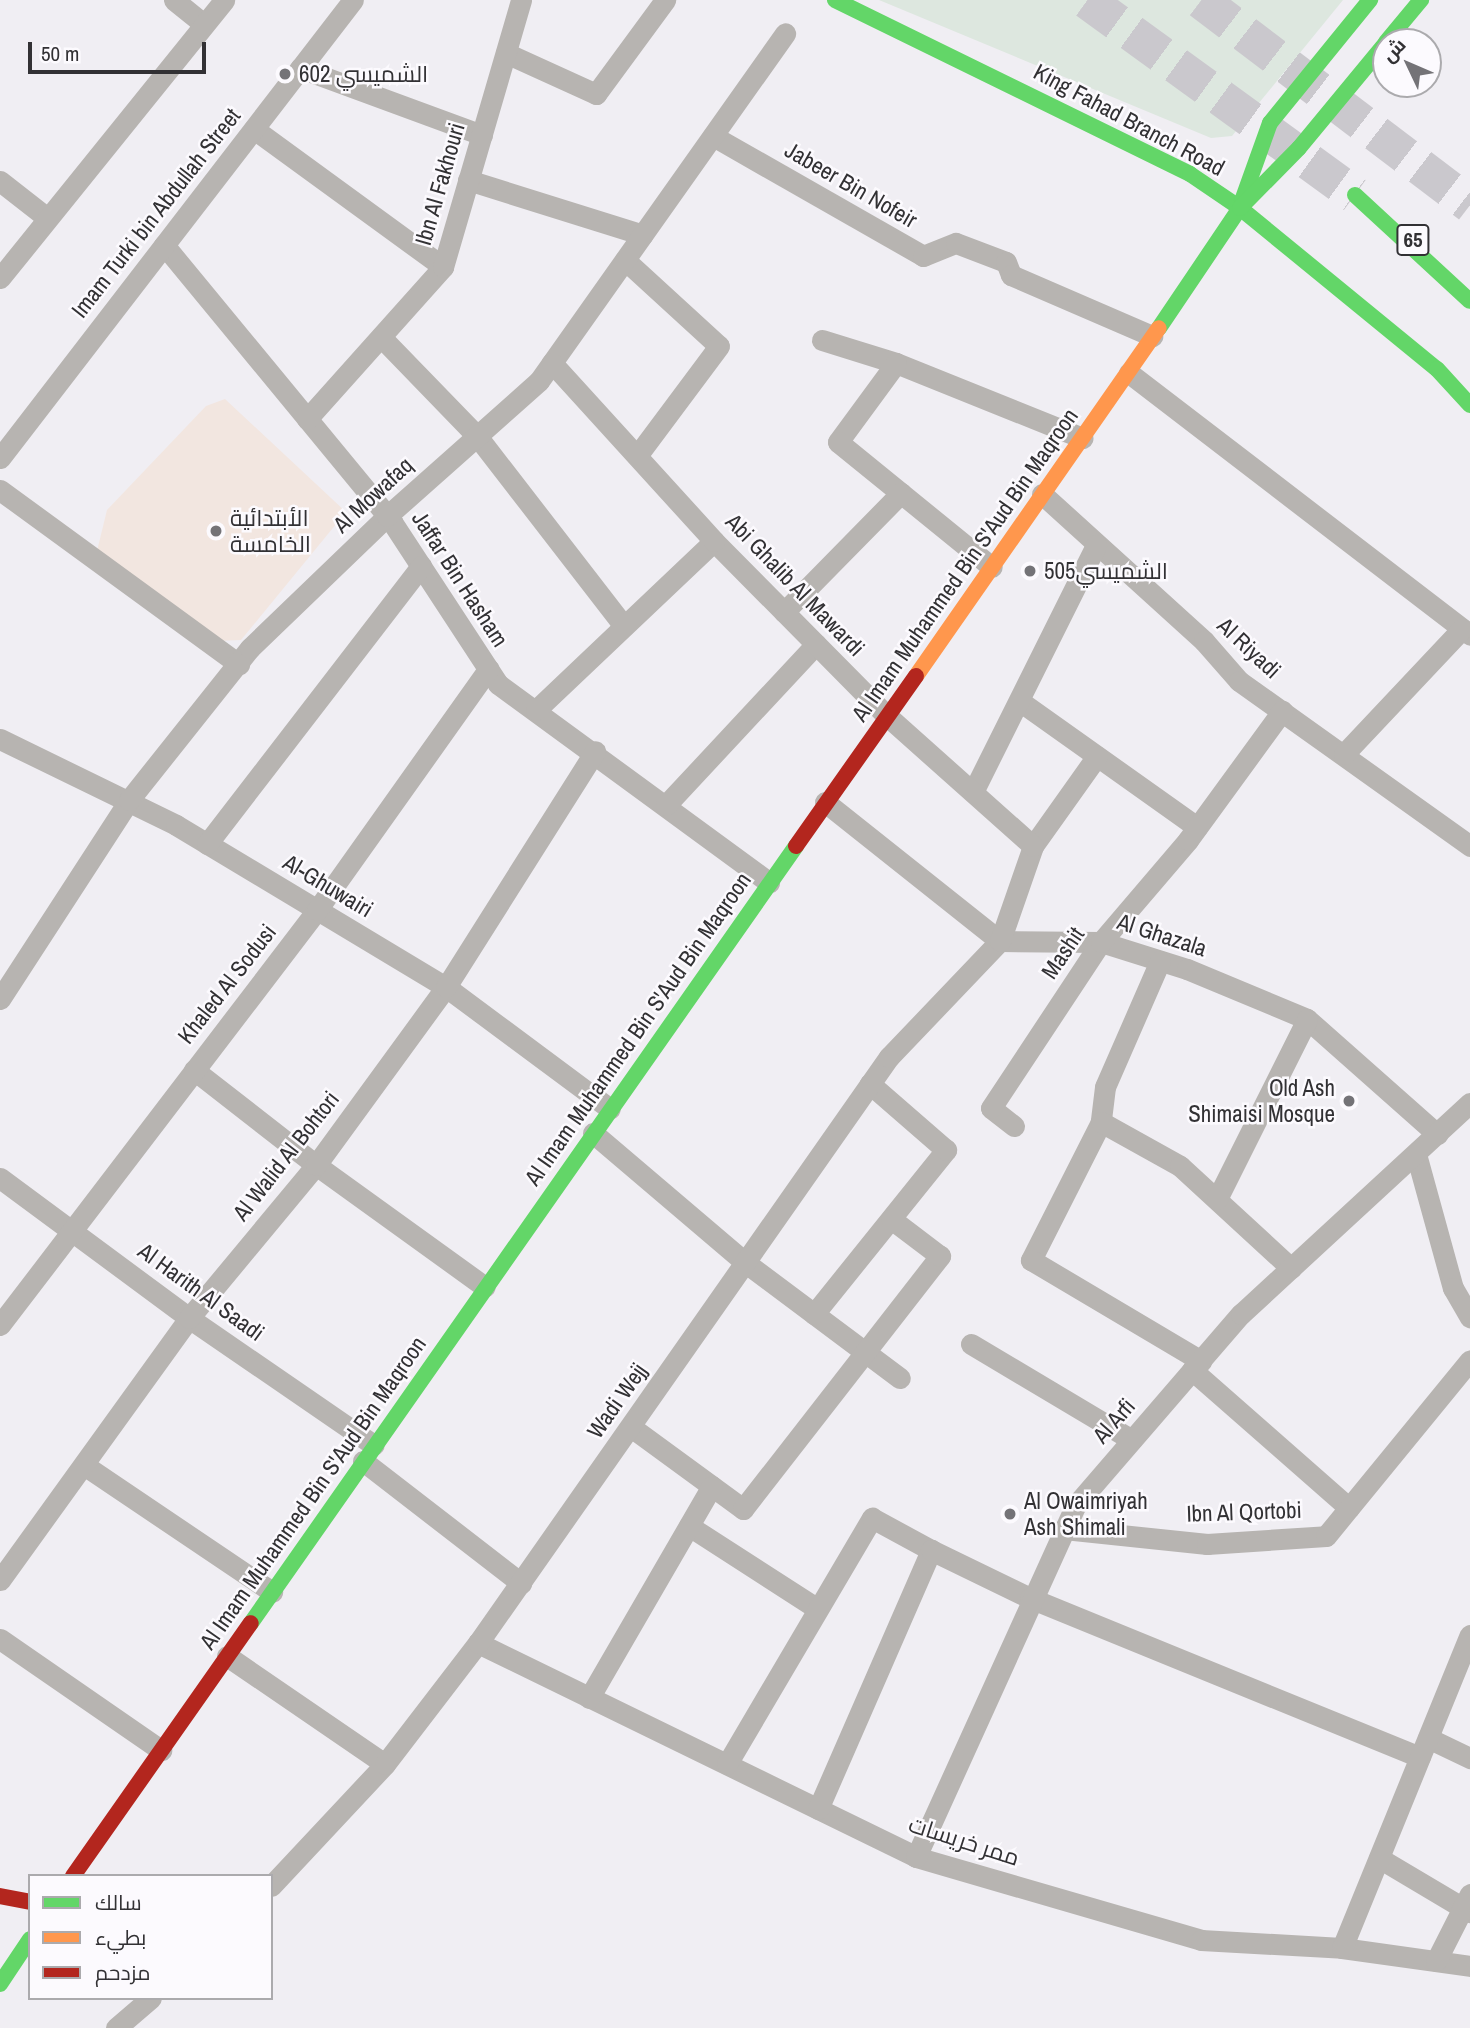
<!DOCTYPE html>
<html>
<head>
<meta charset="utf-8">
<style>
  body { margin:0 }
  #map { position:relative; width:1470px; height:2028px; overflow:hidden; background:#f0eef3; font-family:"Archivo Narrow",Cairo,sans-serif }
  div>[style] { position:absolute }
  .education>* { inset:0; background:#f2e6e0 }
  .green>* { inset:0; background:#dde7df }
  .highway-tunnel>* { height:37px; margin-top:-18.5px; transform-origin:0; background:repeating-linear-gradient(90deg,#cac8cd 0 37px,transparent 0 55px) }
  .street>* { height:21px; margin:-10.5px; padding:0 10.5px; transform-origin:10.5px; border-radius:10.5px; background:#b7b4b1 }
  .fast>* { height:16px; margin:-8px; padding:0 8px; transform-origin:8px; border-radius:8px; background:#63d668 }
  .slow>* { height:16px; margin:-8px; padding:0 8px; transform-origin:8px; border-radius:8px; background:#ff974d }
  .jam>* { height:16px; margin:-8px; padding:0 8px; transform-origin:8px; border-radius:8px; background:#b3261e }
  .dots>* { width:19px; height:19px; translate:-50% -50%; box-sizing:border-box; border:4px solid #fcfafe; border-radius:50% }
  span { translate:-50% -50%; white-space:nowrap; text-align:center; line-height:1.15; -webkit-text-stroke:5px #fcfafe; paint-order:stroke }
  .shield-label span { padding:2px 5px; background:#fcfafe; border:2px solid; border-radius:5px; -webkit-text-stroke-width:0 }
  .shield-label { font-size:21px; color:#323134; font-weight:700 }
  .poi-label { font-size:23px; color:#323134 }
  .left { translate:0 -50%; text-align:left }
  .right { translate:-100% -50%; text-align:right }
  .street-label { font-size:23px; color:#323134 }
  .legend { position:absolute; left:28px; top:1874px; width:245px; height:126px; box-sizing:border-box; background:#fcfafe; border:2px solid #abaaad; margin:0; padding:9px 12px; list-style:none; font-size:21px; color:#323134 }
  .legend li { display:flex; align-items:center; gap:14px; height:35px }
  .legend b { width:35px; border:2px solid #abaaad }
  .north { position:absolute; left:1372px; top:28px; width:70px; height:70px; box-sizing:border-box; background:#fcfafe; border:2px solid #abaaad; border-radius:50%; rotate:314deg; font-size:19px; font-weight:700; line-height:28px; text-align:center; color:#323134 }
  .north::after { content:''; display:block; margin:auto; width:24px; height:32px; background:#747377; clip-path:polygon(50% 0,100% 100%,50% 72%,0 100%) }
  .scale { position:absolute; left:28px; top:42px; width:178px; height:32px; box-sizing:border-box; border:4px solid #323134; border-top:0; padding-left:9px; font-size:21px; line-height:24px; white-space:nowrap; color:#323134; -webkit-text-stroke:5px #fcfafe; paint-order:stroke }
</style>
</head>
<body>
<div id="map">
  <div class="education">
    <i style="clip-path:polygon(225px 399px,346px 512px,241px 640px,215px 641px,97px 551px,107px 510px,206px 406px)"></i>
  </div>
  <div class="green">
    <i style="clip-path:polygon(879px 0,1343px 0,1232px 136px,1211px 138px)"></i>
  </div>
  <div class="highway-tunnel">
    <i style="left:1087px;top:0;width:331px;rotate:36deg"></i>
    <i style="left:1201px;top:0;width:338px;rotate:37.2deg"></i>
  </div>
  <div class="street">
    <i style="left:174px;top:0;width:38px;rotate:39deg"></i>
    <i style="left:506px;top:53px;width:99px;rotate:24.5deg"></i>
    <i style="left:596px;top:94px;width:117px;rotate:-53.7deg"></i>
    <i style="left:300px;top:68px;width:194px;rotate:20.2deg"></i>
    <i style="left:254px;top:129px;width:234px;rotate:36.1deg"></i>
    <i style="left:713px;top:136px;width:242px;rotate:29.7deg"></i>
    <i style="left:923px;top:256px;width:35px;rotate:-22deg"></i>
    <i style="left:956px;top:243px;width:53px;rotate:20.8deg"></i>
    <i style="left:1006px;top:262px;width:14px;rotate:69deg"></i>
    <i style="left:1011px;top:275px;width:154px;rotate:23.4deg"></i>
    <i style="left:468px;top:180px;width:183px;rotate:17.4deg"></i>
    <i style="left:0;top:181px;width:58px;rotate:38deg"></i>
    <i style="left:164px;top:245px;width:359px;rotate:50.5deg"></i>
    <i style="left:392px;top:522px;width:194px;rotate:56.8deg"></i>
    <i style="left:498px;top:684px;width:336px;rotate:36.2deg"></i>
    <i style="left:625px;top:260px;width:127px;rotate:42.5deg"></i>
    <i style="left:719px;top:346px;width:137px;rotate:126.7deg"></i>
    <i style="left:0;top:278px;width:357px;rotate:-51.1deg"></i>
    <i style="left:381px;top:337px;width:138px;rotate:45.9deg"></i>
    <i style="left:477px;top:436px;width:240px;rotate:52.3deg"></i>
    <i style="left:822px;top:340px;width:77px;rotate:17.3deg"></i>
    <i style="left:896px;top:363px;width:201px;rotate:21.9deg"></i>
    <i style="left:896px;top:363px;width:98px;rotate:126.3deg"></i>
    <i style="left:838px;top:442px;width:198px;rotate:39.1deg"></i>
    <i style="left:1129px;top:373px;width:430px;rotate:37.5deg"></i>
    <i style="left:307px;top:419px;width:204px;rotate:-48.2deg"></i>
    <i style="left:443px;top:267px;width:278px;rotate:-73.7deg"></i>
    <i style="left:0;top:458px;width:578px;rotate:-52.38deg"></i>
    <i style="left:0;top:490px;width:296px;rotate:36.1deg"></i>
    <i style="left:1042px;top:494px;width:219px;rotate:42.2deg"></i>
    <i style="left:1204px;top:641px;width:53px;rotate:48.8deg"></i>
    <i style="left:1239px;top:681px;width:284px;rotate:35.5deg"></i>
    <i style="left:784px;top:612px;width:167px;rotate:-45.5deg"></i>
    <i style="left:1021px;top:702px;width:216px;rotate:35.4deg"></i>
    <i style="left:536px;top:710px;width:245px;rotate:-43.5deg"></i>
    <i style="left:0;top:739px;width:196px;rotate:26deg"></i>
    <i style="left:176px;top:825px;width:315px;rotate:31deg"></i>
    <i style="left:446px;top:987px;width:204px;rotate:36.6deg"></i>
    <i style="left:1344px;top:754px;width:172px;rotate:-46.7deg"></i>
    <i style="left:973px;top:792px;width:276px;rotate:-63.5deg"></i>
    <i style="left:825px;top:802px;width:223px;rotate:38.5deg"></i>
    <i style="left:1000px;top:941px;width:101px;rotate:0.6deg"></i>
    <i style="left:1101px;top:942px;width:90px;rotate:17.4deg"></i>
    <i style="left:1187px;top:969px;width:130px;rotate:22.6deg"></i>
    <i style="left:1307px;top:1019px;width:174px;rotate:41.5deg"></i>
    <i style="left:666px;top:805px;width:220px;rotate:-47deg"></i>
    <i style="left:207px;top:844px;width:351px;rotate:-52.4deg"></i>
    <i style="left:1033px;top:846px;width:110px;rotate:-54.6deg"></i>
    <i style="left:1160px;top:961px;width:137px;rotate:113.6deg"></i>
    <i style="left:1105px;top:1087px;width:35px;rotate:97deg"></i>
    <i style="left:1101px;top:1122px;width:155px;rotate:116.9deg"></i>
    <i style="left:1031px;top:1260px;width:198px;rotate:30.7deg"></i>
    <i style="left:0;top:999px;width:237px;rotate:-57deg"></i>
    <i style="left:129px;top:800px;width:194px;rotate:-51.5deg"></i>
    <i style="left:250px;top:648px;width:190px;rotate:-43.9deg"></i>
    <i style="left:387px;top:516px;width:203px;rotate:-41.6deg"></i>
    <i style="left:539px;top:381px;width:426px;rotate:-54.7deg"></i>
    <i style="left:194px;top:1070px;width:155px;rotate:37.9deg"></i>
    <i style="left:316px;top:1165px;width:208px;rotate:35.8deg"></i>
    <i style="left:1101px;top:1122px;width:90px;rotate:29.1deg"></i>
    <i style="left:1180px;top:1166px;width:151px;rotate:42.6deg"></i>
    <i style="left:1014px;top:1126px;width:29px;rotate:-142deg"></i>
    <i style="left:991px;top:1108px;width:199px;rotate:-56.5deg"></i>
    <i style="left:1101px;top:942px;width:134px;rotate:-49.5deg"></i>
    <i style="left:1188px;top:840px;width:160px;rotate:-53.9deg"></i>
    <i style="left:593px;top:1133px;width:201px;rotate:40.4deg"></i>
    <i style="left:746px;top:1263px;width:192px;rotate:36.8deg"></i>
    <i style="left:1416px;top:1154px;width:139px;rotate:74.6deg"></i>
    <i style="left:1453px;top:1288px;width:34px;rotate:60deg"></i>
    <i style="left:0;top:1178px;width:235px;rotate:36.5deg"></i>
    <i style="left:189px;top:1318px;width:224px;rotate:34.5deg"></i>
    <i style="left:1217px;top:1199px;width:201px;rotate:-63.4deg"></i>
    <i style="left:814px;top:1314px;width:211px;rotate:-51.2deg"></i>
    <i style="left:946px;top:1150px;width:101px;rotate:-139deg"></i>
    <i style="left:0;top:1325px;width:522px;rotate:-52.63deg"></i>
    <i style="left:317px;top:910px;width:296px;rotate:-54.6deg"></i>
    <i style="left:971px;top:1344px;width:187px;rotate:30.8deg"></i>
    <i style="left:1192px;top:1370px;width:209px;rotate:41.3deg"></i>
    <i style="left:631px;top:1427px;width:139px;rotate:36.2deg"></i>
    <i style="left:743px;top:1509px;width:321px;rotate:-52.1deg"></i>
    <i style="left:940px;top:1256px;width:61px;rotate:-142.9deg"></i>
    <i style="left:363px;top:1461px;width:200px;rotate:37.7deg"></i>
    <i style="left:84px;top:1465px;width:227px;rotate:34deg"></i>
    <i style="left:689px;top:1526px;width:153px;rotate:32.8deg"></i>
    <i style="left:1064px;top:1529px;width:144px;rotate:6deg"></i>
    <i style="left:1207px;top:1544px;width:119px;rotate:-3.8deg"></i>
    <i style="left:1326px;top:1536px;width:227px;rotate:-50.7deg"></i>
    <i style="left:0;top:1580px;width:323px;rotate:-54.2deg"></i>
    <i style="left:189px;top:1318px;width:199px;rotate:-50.3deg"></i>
    <i style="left:316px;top:1165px;width:220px;rotate:-53.9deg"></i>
    <i style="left:446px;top:987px;width:279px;rotate:-57.7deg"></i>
    <i style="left:0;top:1639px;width:196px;rotate:34.6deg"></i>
    <i style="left:478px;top:1643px;width:487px;rotate:26deg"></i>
    <i style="left:916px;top:1857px;width:297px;rotate:16.2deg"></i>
    <i style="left:1201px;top:1940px;width:141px;rotate:3.2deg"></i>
    <i style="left:1342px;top:1948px;width:129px;rotate:8deg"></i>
    <i style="left:227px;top:1656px;width:191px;rotate:34.4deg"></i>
    <i style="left:589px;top:1698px;width:245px;rotate:-59.9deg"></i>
    <i style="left:1428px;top:1738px;width:47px;rotate:25.5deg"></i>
    <i style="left:727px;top:1764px;width:286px;rotate:-59.5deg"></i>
    <i style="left:872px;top:1518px;width:67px;rotate:28.5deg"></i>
    <i style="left:818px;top:1809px;width:283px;rotate:-66.4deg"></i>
    <i style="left:931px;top:1550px;width:110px;rotate:25.9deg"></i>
    <i style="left:1030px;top:1598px;width:421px;rotate:22.2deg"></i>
    <i style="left:916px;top:1857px;width:385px;rotate:-65.6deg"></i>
    <i style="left:1075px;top:1506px;width:254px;rotate:-49.2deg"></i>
    <i style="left:1241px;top:1314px;width:311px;rotate:-42.7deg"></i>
    <i style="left:1379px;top:1858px;width:106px;rotate:30.7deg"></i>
    <i style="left:271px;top:1886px;width:167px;rotate:-46.9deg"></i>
    <i style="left:385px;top:1764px;width:153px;rotate:-52.5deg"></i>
    <i style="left:478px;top:1643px;width:716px;rotate:-54.96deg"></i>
    <i style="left:889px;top:1057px;width:161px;rotate:-46.3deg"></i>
    <i style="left:1000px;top:941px;width:101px;rotate:-70.8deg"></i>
    <i style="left:1033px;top:846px;width:197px;rotate:-138.3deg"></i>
    <i style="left:886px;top:715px;width:245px;rotate:-134.7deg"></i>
    <i style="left:714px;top:541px;width:241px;rotate:-132.3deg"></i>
    <i style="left:1342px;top:1948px;width:338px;rotate:-67.8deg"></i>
    <i style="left:1436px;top:1961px;width:75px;rotate:-63.1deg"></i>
    <i style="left:116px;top:2028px;width:46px;rotate:-40.6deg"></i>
  </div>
  <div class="fast">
    <i style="left:835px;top:0;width:395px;rotate:26.1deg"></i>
    <i style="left:1190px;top:174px;width:60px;rotate:34.2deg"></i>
    <i style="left:1240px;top:208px;width:254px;rotate:39.3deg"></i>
    <i style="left:1437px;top:369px;width:49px;rotate:47.5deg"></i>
    <i style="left:1386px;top:42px;width:55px;rotate:-50.2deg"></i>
    <i style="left:1355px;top:195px;width:156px;rotate:42.7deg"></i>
    <i style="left:1242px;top:201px;width:83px;rotate:-70.3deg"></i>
    <i style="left:1270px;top:123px;width:159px;rotate:-50.9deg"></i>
    <i style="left:1159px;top:328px;width:145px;rotate:-56deg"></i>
    <i style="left:1240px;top:208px;width:84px;rotate:-45.5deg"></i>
    <i style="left:1299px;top:148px;width:136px;rotate:-50.4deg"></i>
    <i style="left:251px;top:1623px;width:949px;rotate:-54.95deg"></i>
    <i style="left:0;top:1984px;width:54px;rotate:-56.3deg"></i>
  </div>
  <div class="slow">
    <i style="left:916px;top:676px;width:424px;rotate:-55.1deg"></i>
  </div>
  <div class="jam">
    <i style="left:796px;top:846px;width:208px;rotate:-54.8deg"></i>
    <i style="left:73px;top:1876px;width:309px;rotate:-54.9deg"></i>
    <i style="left:0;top:1896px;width:31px;rotate:11deg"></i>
  </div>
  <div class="dots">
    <i style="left:285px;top:74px;background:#747377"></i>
    <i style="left:216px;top:531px;background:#747377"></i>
    <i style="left:1030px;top:571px;background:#747377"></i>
    <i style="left:1349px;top:1101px;background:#747377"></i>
    <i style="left:1010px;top:1514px;background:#747377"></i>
  </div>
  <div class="shield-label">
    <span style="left:1413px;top:240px">65</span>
  </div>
  <div class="poi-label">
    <span class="left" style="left:299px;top:74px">الشميسي 602</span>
    <span class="left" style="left:230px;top:531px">الأبتدائية<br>الخامسة</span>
    <span class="left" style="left:1044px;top:571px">الشميسي505</span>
    <span class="right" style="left:1335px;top:1101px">Old Ash<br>Shimaisi Mosque</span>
    <span class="left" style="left:1024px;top:1514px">Al Owaimriyah<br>Ash Shimali</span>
  </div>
  <div class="street-label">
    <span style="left:1129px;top:120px;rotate:28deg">King Fahad Branch Road</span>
    <span style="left:440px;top:184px;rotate:-74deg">Ibn Al Fakhouri</span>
    <span style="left:851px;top:185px;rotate:30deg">Jabeer Bin Nofeir</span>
    <span style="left:156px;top:213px;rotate:-52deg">Imam Turki bin Abdullah Street</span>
    <span style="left:373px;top:495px;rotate:-43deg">Al Mowafaq</span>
    <span style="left:965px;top:565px;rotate:-55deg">Al Imam Muhammed Bin S'Aud Bin Maqroon</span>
    <span style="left:460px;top:579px;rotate:57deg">Jaffar Bin Hasham</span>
    <span style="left:795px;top:585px;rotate:46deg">Abi Ghalib Al Mawardi</span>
    <span style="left:1249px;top:648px;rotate:43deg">Al Riyadi</span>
    <span style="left:328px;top:886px;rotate:31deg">Al-Ghuwairi</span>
    <span style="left:1162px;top:935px;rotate:18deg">Al Ghazala</span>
    <span style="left:1063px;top:953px;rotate:-56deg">Mashit</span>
    <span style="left:227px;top:984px;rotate:-52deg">Khaled Al Sodusi</span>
    <span style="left:638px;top:1029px;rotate:-55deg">Al Imam Muhammed Bin S'Aud Bin Maqroon</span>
    <span style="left:286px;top:1156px;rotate:-52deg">Al Walid Al Bohtori</span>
    <span style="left:201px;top:1292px;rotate:36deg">Al Harith Al Saadi</span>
    <span style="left:617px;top:1401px;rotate:-55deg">Wadi Wejj</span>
    <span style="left:1114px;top:1421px;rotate:-49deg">Al Arfi</span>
    <span style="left:313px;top:1493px;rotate:-55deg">Al Imam Muhammed Bin S'Aud Bin Maqroon</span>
    <span style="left:1244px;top:1512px;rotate:-2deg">Ibn Al Qortobi</span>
    <span style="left:964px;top:1841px;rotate:18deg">ممر خريسات</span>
  </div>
  <ul class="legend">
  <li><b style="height:9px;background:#63d668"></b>سالك</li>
  <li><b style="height:9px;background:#ff974d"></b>بطيء</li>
  <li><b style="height:9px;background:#b3261e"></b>مزدحم</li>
  </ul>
  <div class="north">ش</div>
  <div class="scale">50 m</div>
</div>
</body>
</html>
